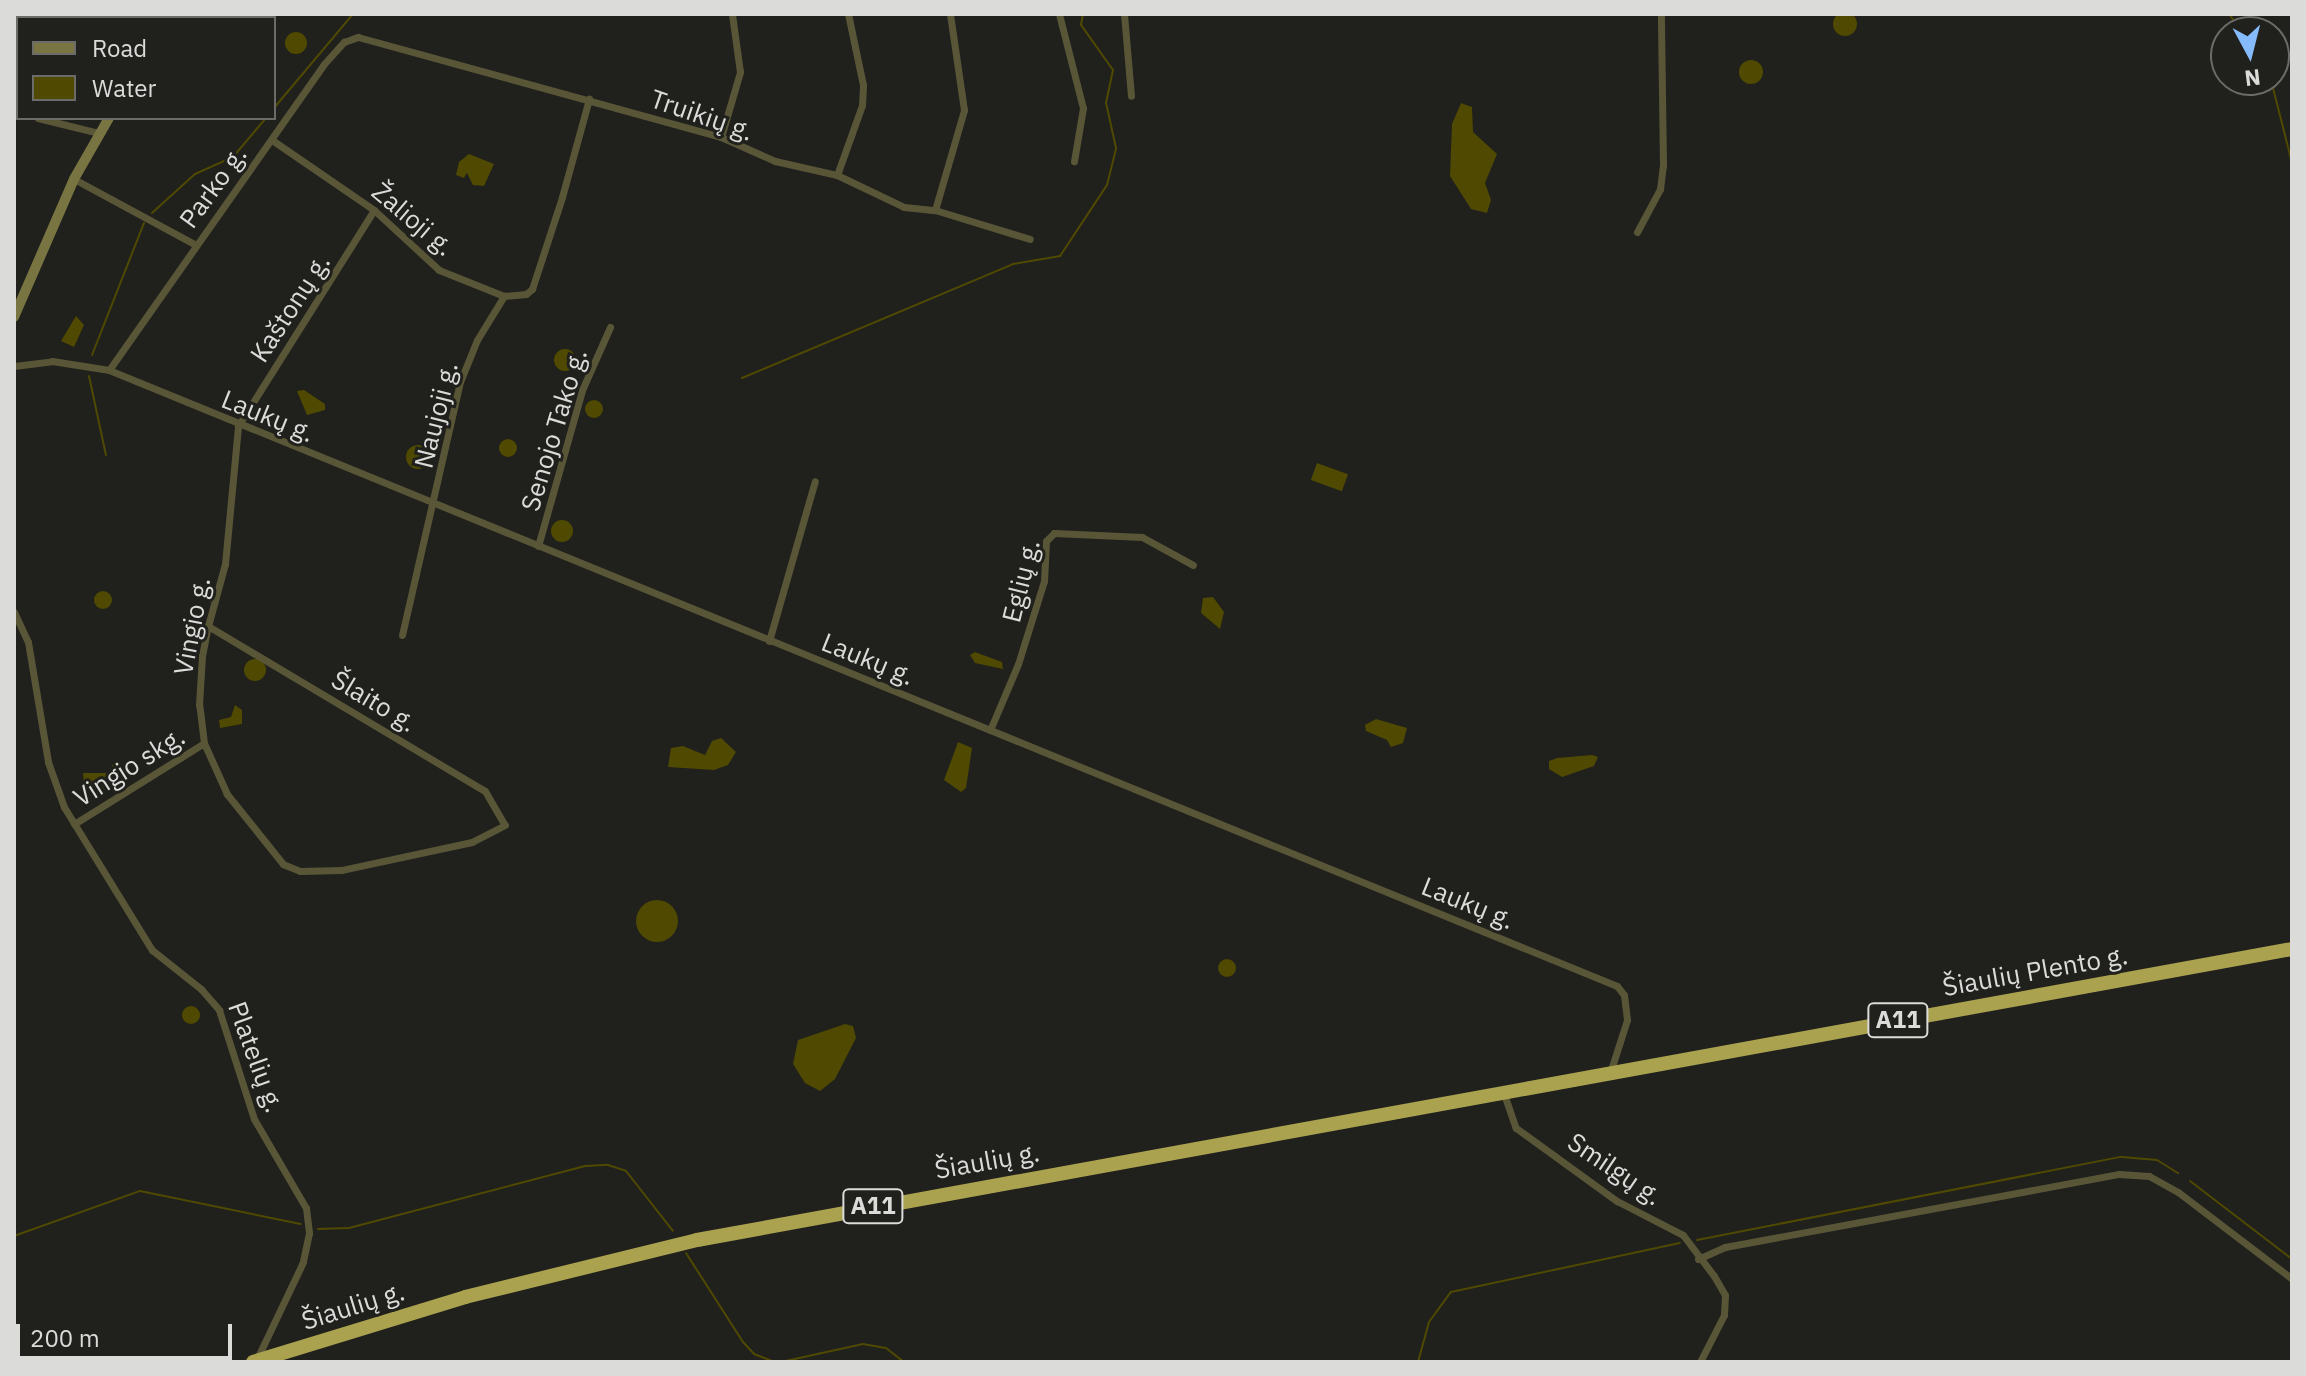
<!DOCTYPE html>
<html>
<head>
<meta charset="utf-8">
<style>
  body { margin:0 }
  #map { position:relative; width:2306px; height:1376px; overflow:hidden; background:#20201d; font-family:"IBM Plex Sans",sans-serif }
  div>[style] { position:absolute }
  .water>* { inset:0; background:#4f4901; transform-origin:0 0 }
  .round { border-radius:50% }
  .stream>* { height:2px; margin:-1px; padding:0 1px; transform-origin:1px; border-radius:1px; background:#4f4901 }
  .street>* { height:7px; margin:-3.5px; padding:0 3.5px; transform-origin:3.5px; border-radius:3.5px; background:#595637 }
  .secondary>* { height:10px; margin:-5px; padding:0 5px; transform-origin:5px; border-radius:5px; background:#797542 }
  .highway>* { height:14px; margin:-7px; padding:0 7px; transform-origin:7px; border-radius:7px; background:#aaa24f }
  span { translate:-50% -50%; white-space:nowrap; text-align:center; line-height:1.15; -webkit-text-stroke:6px #20201d; paint-order:stroke }
  .shield-label span { padding:2px 6px; background:#20201d; border:2px solid; border-radius:6px; -webkit-text-stroke-width:0 }
  .shield-label { font-size:24px; color:#dbdbda; font-weight:700 }
  .street-label { font-size:26px; color:#dbdbda }
  .frame { position:absolute; inset:0; border:16px solid #dbdbda; pointer-events:none }
  .legend { position:absolute; left:16px; top:16px; width:260px; height:104px; box-sizing:border-box; background:#20201d; border:2px solid #6b6b69; margin:0; padding:10px 14px; list-style:none; font-size:24px; color:#dbdbda }
  .legend li { display:flex; align-items:center; gap:16px; height:40px }
  .legend b { width:40px; border:2px solid #6b6b69 }
  .north { position:absolute; left:2210px; top:16px; width:80px; height:80px; box-sizing:border-box; background:#20201d; border:2px solid #6b6b69; border-radius:50%; rotate:173deg; font-size:22px; font-weight:700; line-height:32px; text-align:center; color:#dbdbda }
  .north::after { content:''; display:block; margin:auto; width:28px; height:36px; background:#86bbfb; clip-path:polygon(50% 0,100% 100%,50% 72%,0 100%) }
  .scale { position:absolute; left:16px; top:1324px; width:216px; height:36px; box-sizing:border-box; border:4px solid #dbdbda; border-top:0; padding-left:10px; font-size:24px; line-height:28px; white-space:nowrap; color:#dbdbda; -webkit-text-stroke:6px #20201d; paint-order:stroke }
</style>
</head>
<body>
<div id="map">
  <div class="water">
    <i class="round" style="left:1833px;top:12px;width:24px;height:24px"></i>
    <i class="round" style="left:285px;top:32px;width:22px;height:22px"></i>
    <i class="round" style="left:1739px;top:60px;width:24px;height:24px"></i>
    <i style="clip-path:polygon(1461px 103px,1472px 107px,1473px 132px,1497px 154px,1485px 183px,1491px 200px,1487px 213px,1471px 209px,1450px 176px,1452px 124px)"></i>
    <i style="clip-path:polygon(469px 154px,494px 164px,484px 186px,473px 185px,467px 173px,464px 178px,456px 175px,459px 162px)"></i>
    <i style="clip-path:polygon(76px 316px,84px 325px,74px 347px,61px 341px)"></i>
    <i class="round" style="left:554px;top:349px;width:22px;height:22px"></i>
    <i style="clip-path:polygon(304px 390px,325px 404px,325px 410px,307px 415px,297px 391px)"></i>
    <i class="round" style="left:585px;top:400px;width:18px;height:18px"></i>
    <i class="round" style="left:499px;top:439px;width:18px;height:18px"></i>
    <i class="round" style="left:406px;top:445px;width:24px;height:24px"></i>
    <i style="left:1317px;top:463px;width:33px;height:18px;rotate:20deg"></i>
    <i class="round" style="left:551px;top:520px;width:22px;height:22px"></i>
    <i class="round" style="left:94px;top:591px;width:18px;height:18px"></i>
    <i style="clip-path:polygon(1213px 597px,1224px 612px,1220px 629px,1201px 613px,1203px 598px)"></i>
    <i style="clip-path:polygon(975px 652px,1002px 662px,1003px 669px,975px 663px,970px 655px)"></i>
    <i class="round" style="left:244px;top:659px;width:22px;height:22px"></i>
    <i style="clip-path:polygon(235px 705px,242px 710px,242px 724px,220px 728px,219px 720px,231px 717px)"></i>
    <i style="clip-path:polygon(1376px 719px,1407px 728px,1403px 743px,1391px 747px,1387px 740px,1366px 731px,1365px 725px)"></i>
    <i style="clip-path:polygon(721px 738px,736px 752px,728px 765px,714px 770px,668px 767px,671px 748px,683px 746px,705px 755px,712px 741px)"></i>
    <i style="clip-path:polygon(958px 742px,972px 748px,966px 788px,961px 792px,944px 780px)"></i>
    <i style="clip-path:polygon(1592px 755px,1598px 757px,1594px 766px,1562px 777px,1549px 769px,1549px 761px,1557px 758px)"></i>
    <i style="clip-path:polygon(117px 761px,123px 780px,103px 790px,84px 786px,83px 773px,114px 773px,112px 765px)"></i>
    <i class="round" style="left:636px;top:900px;width:42px;height:42px"></i>
    <i class="round" style="left:1218px;top:959px;width:18px;height:18px"></i>
    <i class="round" style="left:182px;top:1006px;width:18px;height:18px"></i>
    <i style="clip-path:polygon(845px 1024px,853px 1026px,856px 1038px,835px 1079px,820px 1091px,805px 1083px,793px 1064px,798px 1040px)"></i>
  </div>
  <div class="stream">
    <i style="left:2229px;top:14px;width:22px;rotate:54deg"></i>
    <i style="left:2271px;top:80px;width:86px;rotate:75.8deg"></i>
    <i style="left:274px;top:108px;width:123px;rotate:-50deg"></i>
    <i style="left:152px;top:213px;width:58px;rotate:-42.2deg"></i>
    <i style="left:195px;top:174px;width:42px;rotate:-24.1deg"></i>
    <i style="left:233px;top:157px;width:51px;rotate:-49.8deg"></i>
    <i style="left:92px;top:355px;width:142px;rotate:-68.5deg"></i>
    <i style="left:89px;top:376px;width:81px;rotate:77.9deg"></i>
    <i style="left:742px;top:378px;width:294px;rotate:-22.8deg"></i>
    <i style="left:1013px;top:264px;width:48px;rotate:-9.7deg"></i>
    <i style="left:1060px;top:256px;width:85px;rotate:-56.5deg"></i>
    <i style="left:1107px;top:185px;width:38px;rotate:-76deg"></i>
    <i style="left:1116px;top:148px;width:46px;rotate:-102.5deg"></i>
    <i style="left:1106px;top:103px;width:34px;rotate:-78deg"></i>
    <i style="left:1113px;top:70px;width:55px;rotate:-125.4deg"></i>
    <i style="left:1081px;top:25px;width:11px;rotate:-80deg"></i>
    <i style="left:2190px;top:1181px;width:128px;rotate:37.4deg"></i>
    <i style="left:318px;top:1229px;width:31px;rotate:-2deg"></i>
    <i style="left:349px;top:1228px;width:245px;rotate:-14.7deg"></i>
    <i style="left:586px;top:1166px;width:22px;rotate:-3deg"></i>
    <i style="left:608px;top:1165px;width:19px;rotate:18deg"></i>
    <i style="left:626px;top:1171px;width:76px;rotate:51.9deg"></i>
    <i style="left:14px;top:1236px;width:134px;rotate:-19.7deg"></i>
    <i style="left:140px;top:1191px;width:164px;rotate:11.6deg"></i>
    <i style="left:1697px;top:1240px;width:433px;rotate:-11.1deg"></i>
    <i style="left:2122px;top:1157px;width:35px;rotate:5deg"></i>
    <i style="left:2157px;top:1160px;width:25px;rotate:32deg"></i>
    <i style="left:686px;top:1253px;width:106px;rotate:57.4deg"></i>
    <i style="left:743px;top:1342px;width:16px;rotate:47deg"></i>
    <i style="left:754px;top:1354px;width:22px;rotate:21deg"></i>
    <i style="left:781px;top:1362px;width:84px;rotate:-12.4deg"></i>
    <i style="left:863px;top:1344px;width:23px;rotate:10deg"></i>
    <i style="left:886px;top:1348px;width:23px;rotate:38deg"></i>
    <i style="left:1418px;top:1362px;width:41px;rotate:-74.6deg"></i>
    <i style="left:1429px;top:1322px;width:37px;rotate:-54deg"></i>
    <i style="left:1451px;top:1292px;width:234px;rotate:-12.1deg"></i>
  </div>
  <div class="street">
    <i style="left:1059px;top:14px;width:97px;rotate:75.7deg"></i>
    <i style="left:1083px;top:108px;width:54px;rotate:99.6deg"></i>
    <i style="left:1124px;top:14px;width:82px;rotate:85.1deg"></i>
    <i style="left:14px;top:112px;width:4px;rotate:14deg"></i>
    <i style="left:38px;top:118px;width:63px;rotate:13.8deg"></i>
    <i style="left:721px;top:137px;width:68px;rotate:-73.7deg"></i>
    <i style="left:740px;top:72px;width:59px;rotate:-97.9deg"></i>
    <i style="left:272px;top:140px;width:124px;rotate:34.5deg"></i>
    <i style="left:374px;top:210px;width:88px;rotate:42.7deg"></i>
    <i style="left:439px;top:270px;width:70px;rotate:21.8deg"></i>
    <i style="left:504px;top:296px;width:22px;rotate:-5deg"></i>
    <i style="left:526px;top:294px;width:8px;rotate:-40deg"></i>
    <i style="left:532px;top:289px;width:97px;rotate:-71.9deg"></i>
    <i style="left:562px;top:197px;width:102px;rotate:-74.6deg"></i>
    <i style="left:837px;top:175px;width:74px;rotate:-70.3deg"></i>
    <i style="left:862px;top:105px;width:20px;rotate:-87deg"></i>
    <i style="left:863px;top:85px;width:73px;rotate:-101.9deg"></i>
    <i style="left:74px;top:179px;width:139px;rotate:28.4deg"></i>
    <i style="left:935px;top:210px;width:104px;rotate:-73.8deg"></i>
    <i style="left:964px;top:110px;width:97px;rotate:-98.3deg"></i>
    <i style="left:1637px;top:232px;width:49px;rotate:-61.9deg"></i>
    <i style="left:1660px;top:189px;width:23px;rotate:-83deg"></i>
    <i style="left:1663px;top:166px;width:152px;rotate:-90.8deg"></i>
    <i style="left:14px;top:366px;width:38px;rotate:-7deg"></i>
    <i style="left:52px;top:361px;width:58px;rotate:9deg"></i>
    <i style="left:109px;top:370px;width:1629px;rotate:22.22deg"></i>
    <i style="left:1617px;top:986px;width:11px;rotate:52deg"></i>
    <i style="left:1624px;top:995px;width:25px;rotate:83deg"></i>
    <i style="left:1627px;top:1020px;width:56px;rotate:107.8deg"></i>
    <i style="left:109px;top:370px;width:374px;rotate:-54.9deg"></i>
    <i style="left:324px;top:64px;width:30px;rotate:-48deg"></i>
    <i style="left:344px;top:42px;width:15px;rotate:-20deg"></i>
    <i style="left:358px;top:37px;width:377px;rotate:15.4deg"></i>
    <i style="left:721px;top:137px;width:59px;rotate:24deg"></i>
    <i style="left:775px;top:161px;width:64px;rotate:12.7deg"></i>
    <i style="left:837px;top:175px;width:74px;rotate:25.5deg"></i>
    <i style="left:904px;top:207px;width:31px;rotate:6deg"></i>
    <i style="left:935px;top:210px;width:99px;rotate:17deg"></i>
    <i style="left:538px;top:546px;width:162px;rotate:-74.2deg"></i>
    <i style="left:582px;top:390px;width:69px;rotate:-66deg"></i>
    <i style="left:14px;top:612px;width:33px;rotate:65deg"></i>
    <i style="left:28px;top:642px;width:122px;rotate:80.5deg"></i>
    <i style="left:48px;top:762px;width:48px;rotate:70.4deg"></i>
    <i style="left:64px;top:807px;width:168px;rotate:58.4deg"></i>
    <i style="left:152px;top:950px;width:63px;rotate:38.5deg"></i>
    <i style="left:201px;top:989px;width:28px;rotate:49deg"></i>
    <i style="left:219px;top:1010px;width:114px;rotate:72.2deg"></i>
    <i style="left:254px;top:1119px;width:103px;rotate:59.7deg"></i>
    <i style="left:306px;top:1208px;width:25px;rotate:83deg"></i>
    <i style="left:309px;top:1233px;width:30px;rotate:102deg"></i>
    <i style="left:303px;top:1262px;width:110px;rotate:115.4deg"></i>
    <i style="left:208px;top:626px;width:322px;rotate:30.8deg"></i>
    <i style="left:485px;top:791px;width:39px;rotate:60deg"></i>
    <i style="left:505px;top:825px;width:37px;rotate:153deg"></i>
    <i style="left:472px;top:842px;width:134px;rotate:167.9deg"></i>
    <i style="left:341px;top:870px;width:41px;rotate:178.6deg"></i>
    <i style="left:300px;top:871px;width:18px;rotate:-158deg"></i>
    <i style="left:283px;top:864px;width:90px;rotate:-128.7deg"></i>
    <i style="left:227px;top:794px;width:56px;rotate:-114.3deg"></i>
    <i style="left:204px;top:743px;width:38px;rotate:-97deg"></i>
    <i style="left:199px;top:705px;width:49px;rotate:-86.5deg"></i>
    <i style="left:202px;top:656px;width:31px;rotate:-79deg"></i>
    <i style="left:208px;top:626px;width:64px;rotate:-74.7deg"></i>
    <i style="left:225px;top:564px;width:139px;rotate:-84.6deg"></i>
    <i style="left:238px;top:426px;width:255px;rotate:-57.8deg"></i>
    <i style="left:402px;top:635px;width:260px;rotate:-77.1deg"></i>
    <i style="left:460px;top:382px;width:45px;rotate:-68deg"></i>
    <i style="left:477px;top:340px;width:52px;rotate:-58.5deg"></i>
    <i style="left:769px;top:641px;width:166px;rotate:-74deg"></i>
    <i style="left:990px;top:730px;width:72px;rotate:-67deg"></i>
    <i style="left:1018px;top:664px;width:87px;rotate:-72.6deg"></i>
    <i style="left:1044px;top:581px;width:40px;rotate:-87.1deg"></i>
    <i style="left:1046px;top:541px;width:11px;rotate:-45deg"></i>
    <i style="left:1054px;top:533px;width:88px;rotate:2.6deg"></i>
    <i style="left:1142px;top:537px;width:58px;rotate:28.8deg"></i>
    <i style="left:74px;top:824px;width:153px;rotate:-31.9deg"></i>
    <i style="left:1504px;top:1094px;width:36px;rotate:71deg"></i>
    <i style="left:1516px;top:1128px;width:125px;rotate:35.9deg"></i>
    <i style="left:1617px;top:1201px;width:74px;rotate:27.3deg"></i>
    <i style="left:1683px;top:1235px;width:51px;rotate:52.9deg"></i>
    <i style="left:1714px;top:1276px;width:22px;rotate:60deg"></i>
    <i style="left:1725px;top:1295px;width:20px;rotate:93deg"></i>
    <i style="left:1724px;top:1315px;width:53px;rotate:117.1deg"></i>
    <i style="left:1698px;top:1259px;width:30px;rotate:-24deg"></i>
    <i style="left:1725px;top:1247px;width:401px;rotate:-10.5deg"></i>
    <i style="left:2119px;top:1174px;width:30px;rotate:4deg"></i>
    <i style="left:2149px;top:1176px;width:33px;rotate:29deg"></i>
    <i style="left:2178px;top:1192px;width:143px;rotate:37.3deg"></i>
  </div>
  <div class="secondary">
    <i style="left:179px;top:18px;width:6px;rotate:-45deg"></i>
    <i style="left:14px;top:317px;width:150px;rotate:-66.5deg"></i>
    <i style="left:74px;top:179px;width:70px;rotate:-60.2deg"></i>
  </div>
  <div class="highway">
    <i style="left:253px;top:1362px;width:222px;rotate:-17deg"></i>
    <i style="left:465px;top:1297px;width:239px;rotate:-13.8deg"></i>
    <i style="left:697px;top:1240px;width:1621px;rotate:-10.34deg"></i>
  </div>
  <div class="shield-label">
    <span style="left:1898px;top:1020px">A11</span>
    <span style="left:873px;top:1206px">A11</span>
  </div>
  <div class="street-label">
    <span style="left:702px;top:115px;rotate:19deg">Truikių g.</span>
    <span style="left:213px;top:187px;rotate:-54deg">Parko g.</span>
    <span style="left:413px;top:219px;rotate:40deg">Žalioji g.</span>
    <span style="left:290px;top:308px;rotate:-57deg">Kaštonų g.</span>
    <span style="left:436px;top:415px;rotate:-76deg">Naujoji g.</span>
    <span style="left:268px;top:416px;rotate:22deg">Laukų g.</span>
    <span style="left:554px;top:430px;rotate:-73deg">Senojo Tako g.</span>
    <span style="left:1021px;top:581px;rotate:-76deg">Eglių g.</span>
    <span style="left:192px;top:626px;rotate:-79deg">Vingio g.</span>
    <span style="left:868px;top:659px;rotate:22deg">Laukų g.</span>
    <span style="left:374px;top:701px;rotate:31deg">Šlaito g.</span>
    <span style="left:129px;top:767px;rotate:-32deg">Vingio skg.</span>
    <span style="left:1468px;top:903px;rotate:22deg">Laukų g.</span>
    <span style="left:2035px;top:971px;rotate:-10deg">Šiaulių Plento g.</span>
    <span style="left:256px;top:1057px;rotate:70deg">Platelių g.</span>
    <span style="left:987px;top:1161px;rotate:-10deg">Šiaulių g.</span>
    <span style="left:1615px;top:1169px;rotate:34deg">Smilgų g.</span>
    <span style="left:353px;top:1306px;rotate:-17deg">Šiaulių g.</span>
  </div>
  <div class="frame"></div>
  <ul class="legend">
  <li><b style="height:10px;background:#797542"></b>Road</li>
  <li><b style="height:22px;background:#4f4901"></b>Water</li>
  </ul>
  <div class="north">N</div>
  <div class="scale">200 m</div>
</div>
</body>
</html>
